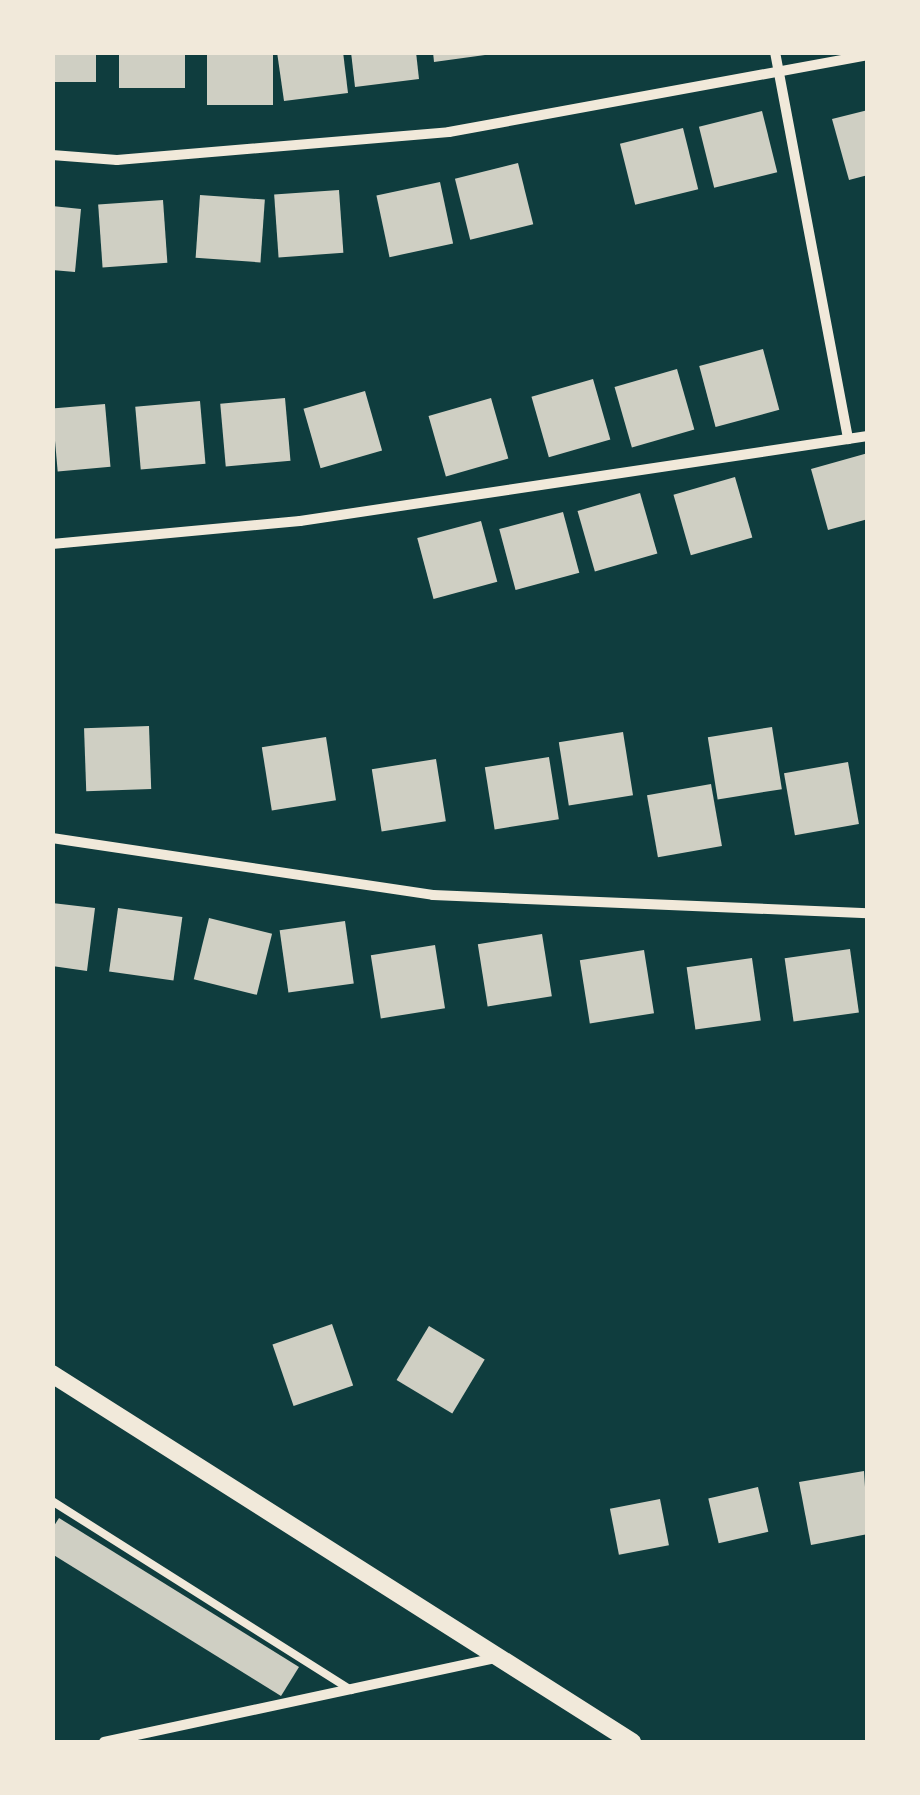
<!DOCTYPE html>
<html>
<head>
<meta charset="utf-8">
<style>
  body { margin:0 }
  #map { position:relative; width:920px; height:1795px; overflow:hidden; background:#0f3d3e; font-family:Arial,sans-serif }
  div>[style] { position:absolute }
  .building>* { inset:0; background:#cfcfc3; transform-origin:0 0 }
  .service>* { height:8px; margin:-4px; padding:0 4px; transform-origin:4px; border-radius:4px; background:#f1e9da }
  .minor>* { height:10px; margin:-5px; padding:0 5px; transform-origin:5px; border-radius:5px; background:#f1e9da }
  .tertiary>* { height:18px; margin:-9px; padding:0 9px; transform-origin:9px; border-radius:9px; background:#f1e9da }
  span { translate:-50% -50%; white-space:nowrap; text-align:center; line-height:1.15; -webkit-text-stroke:10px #f1e9da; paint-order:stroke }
  .frame { position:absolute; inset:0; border:55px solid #f1e9da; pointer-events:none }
</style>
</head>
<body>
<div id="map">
  <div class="building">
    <i style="left:52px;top:52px;width:44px;height:30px"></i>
    <i style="left:119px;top:52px;width:66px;height:36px"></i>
    <i style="left:207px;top:52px;width:66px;height:53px"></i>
    <i style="clip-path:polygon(277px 52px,343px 52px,348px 93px,284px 101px)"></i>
    <i style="clip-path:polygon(351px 52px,416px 52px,419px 79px,355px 87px)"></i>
    <i style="clip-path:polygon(433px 52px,485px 52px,485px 55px,434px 62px)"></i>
    <i style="clip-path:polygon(868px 110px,868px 175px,849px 180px,832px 119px)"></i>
    <i style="left:762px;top:111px;width:63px;height:65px;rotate:76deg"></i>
    <i style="left:683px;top:128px;width:63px;height:65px;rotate:76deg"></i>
    <i style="left:518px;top:163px;width:63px;height:65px;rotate:76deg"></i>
    <i style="left:440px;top:182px;width:63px;height:65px;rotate:78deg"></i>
    <i style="left:339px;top:190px;width:63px;height:65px;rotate:86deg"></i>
    <i style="left:200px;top:195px;width:65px;height:63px;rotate:4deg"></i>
    <i style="left:163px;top:200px;width:63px;height:65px;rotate:86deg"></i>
    <i style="clip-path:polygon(52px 206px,81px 209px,75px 272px,52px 270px)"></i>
    <i style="left:763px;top:349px;width:63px;height:66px;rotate:75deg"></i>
    <i style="left:677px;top:369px;width:63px;height:65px;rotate:74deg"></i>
    <i style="left:593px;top:379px;width:63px;height:64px;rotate:74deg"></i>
    <i style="left:365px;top:391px;width:62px;height:64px;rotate:74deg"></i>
    <i style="left:285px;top:398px;width:63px;height:65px;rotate:85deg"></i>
    <i style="left:491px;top:398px;width:63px;height:65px;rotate:74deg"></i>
    <i style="left:200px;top:401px;width:63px;height:65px;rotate:85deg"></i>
    <i style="left:105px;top:404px;width:63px;height:53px;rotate:85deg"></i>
    <i style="clip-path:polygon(868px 453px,868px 519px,828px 530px,811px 469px)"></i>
    <i style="left:735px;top:477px;width:63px;height:64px;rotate:74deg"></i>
    <i style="left:640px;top:493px;width:63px;height:65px;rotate:74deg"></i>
    <i style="left:563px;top:512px;width:63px;height:66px;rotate:75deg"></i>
    <i style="left:481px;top:521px;width:63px;height:66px;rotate:75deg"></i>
    <i style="left:149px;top:726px;width:63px;height:65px;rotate:88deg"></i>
    <i style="left:772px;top:727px;width:63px;height:65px;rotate:81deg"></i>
    <i style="left:623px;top:732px;width:64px;height:65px;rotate:81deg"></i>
    <i style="left:326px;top:737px;width:64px;height:65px;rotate:81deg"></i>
    <i style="left:549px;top:757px;width:63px;height:65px;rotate:81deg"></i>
    <i style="left:436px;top:759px;width:63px;height:65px;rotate:81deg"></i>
    <i style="left:848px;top:762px;width:63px;height:65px;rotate:80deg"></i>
    <i style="left:711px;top:784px;width:63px;height:65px;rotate:80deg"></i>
    <i style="clip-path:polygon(52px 903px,95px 908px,87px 971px,52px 966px)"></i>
    <i style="left:118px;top:908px;width:65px;height:64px;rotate:8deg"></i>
    <i style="left:209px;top:918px;width:65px;height:63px;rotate:14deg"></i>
    <i style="left:345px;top:921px;width:63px;height:66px;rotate:82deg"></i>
    <i style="left:542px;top:934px;width:63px;height:65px;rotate:81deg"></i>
    <i style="left:435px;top:945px;width:64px;height:65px;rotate:81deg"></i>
    <i style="left:850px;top:949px;width:64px;height:66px;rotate:82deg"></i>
    <i style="left:644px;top:950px;width:64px;height:65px;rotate:81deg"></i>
    <i style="left:752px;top:958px;width:63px;height:66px;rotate:82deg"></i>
    <i style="left:332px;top:1324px;width:65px;height:63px;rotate:71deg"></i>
    <i style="left:429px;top:1326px;width:65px;height:63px;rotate:31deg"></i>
    <i style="clip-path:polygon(864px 1471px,868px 1534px,811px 1545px,799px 1482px)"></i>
    <i style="left:758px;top:1487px;width:46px;height:51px;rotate:77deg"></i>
    <i style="left:660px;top:1499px;width:47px;height:51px;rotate:79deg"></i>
    <i style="clip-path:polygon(59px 1518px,299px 1667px,281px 1696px,52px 1554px,52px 1529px)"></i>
  </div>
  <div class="service">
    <i style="left:52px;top:1501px;width:354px;rotate:32.3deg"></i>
  </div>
  <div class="minor">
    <i style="left:775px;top:52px;width:394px;rotate:79.3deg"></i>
    <i style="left:52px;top:155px;width:65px;rotate:4.4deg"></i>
    <i style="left:117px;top:160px;width:333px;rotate:-4.8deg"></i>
    <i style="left:449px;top:132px;width:426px;rotate:-10.4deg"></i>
    <i style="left:52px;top:544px;width:249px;rotate:-5.3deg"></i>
    <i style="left:300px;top:521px;width:574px;rotate:-8.51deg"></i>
    <i style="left:52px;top:838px;width:385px;rotate:8.5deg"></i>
    <i style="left:433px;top:895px;width:435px;rotate:2.4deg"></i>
    <i style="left:104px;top:1742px;width:401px;rotate:-12.1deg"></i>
  </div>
  <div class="tertiary">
    <i style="left:52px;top:1374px;width:687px;rotate:32.39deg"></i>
  </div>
  <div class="frame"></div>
</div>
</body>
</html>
